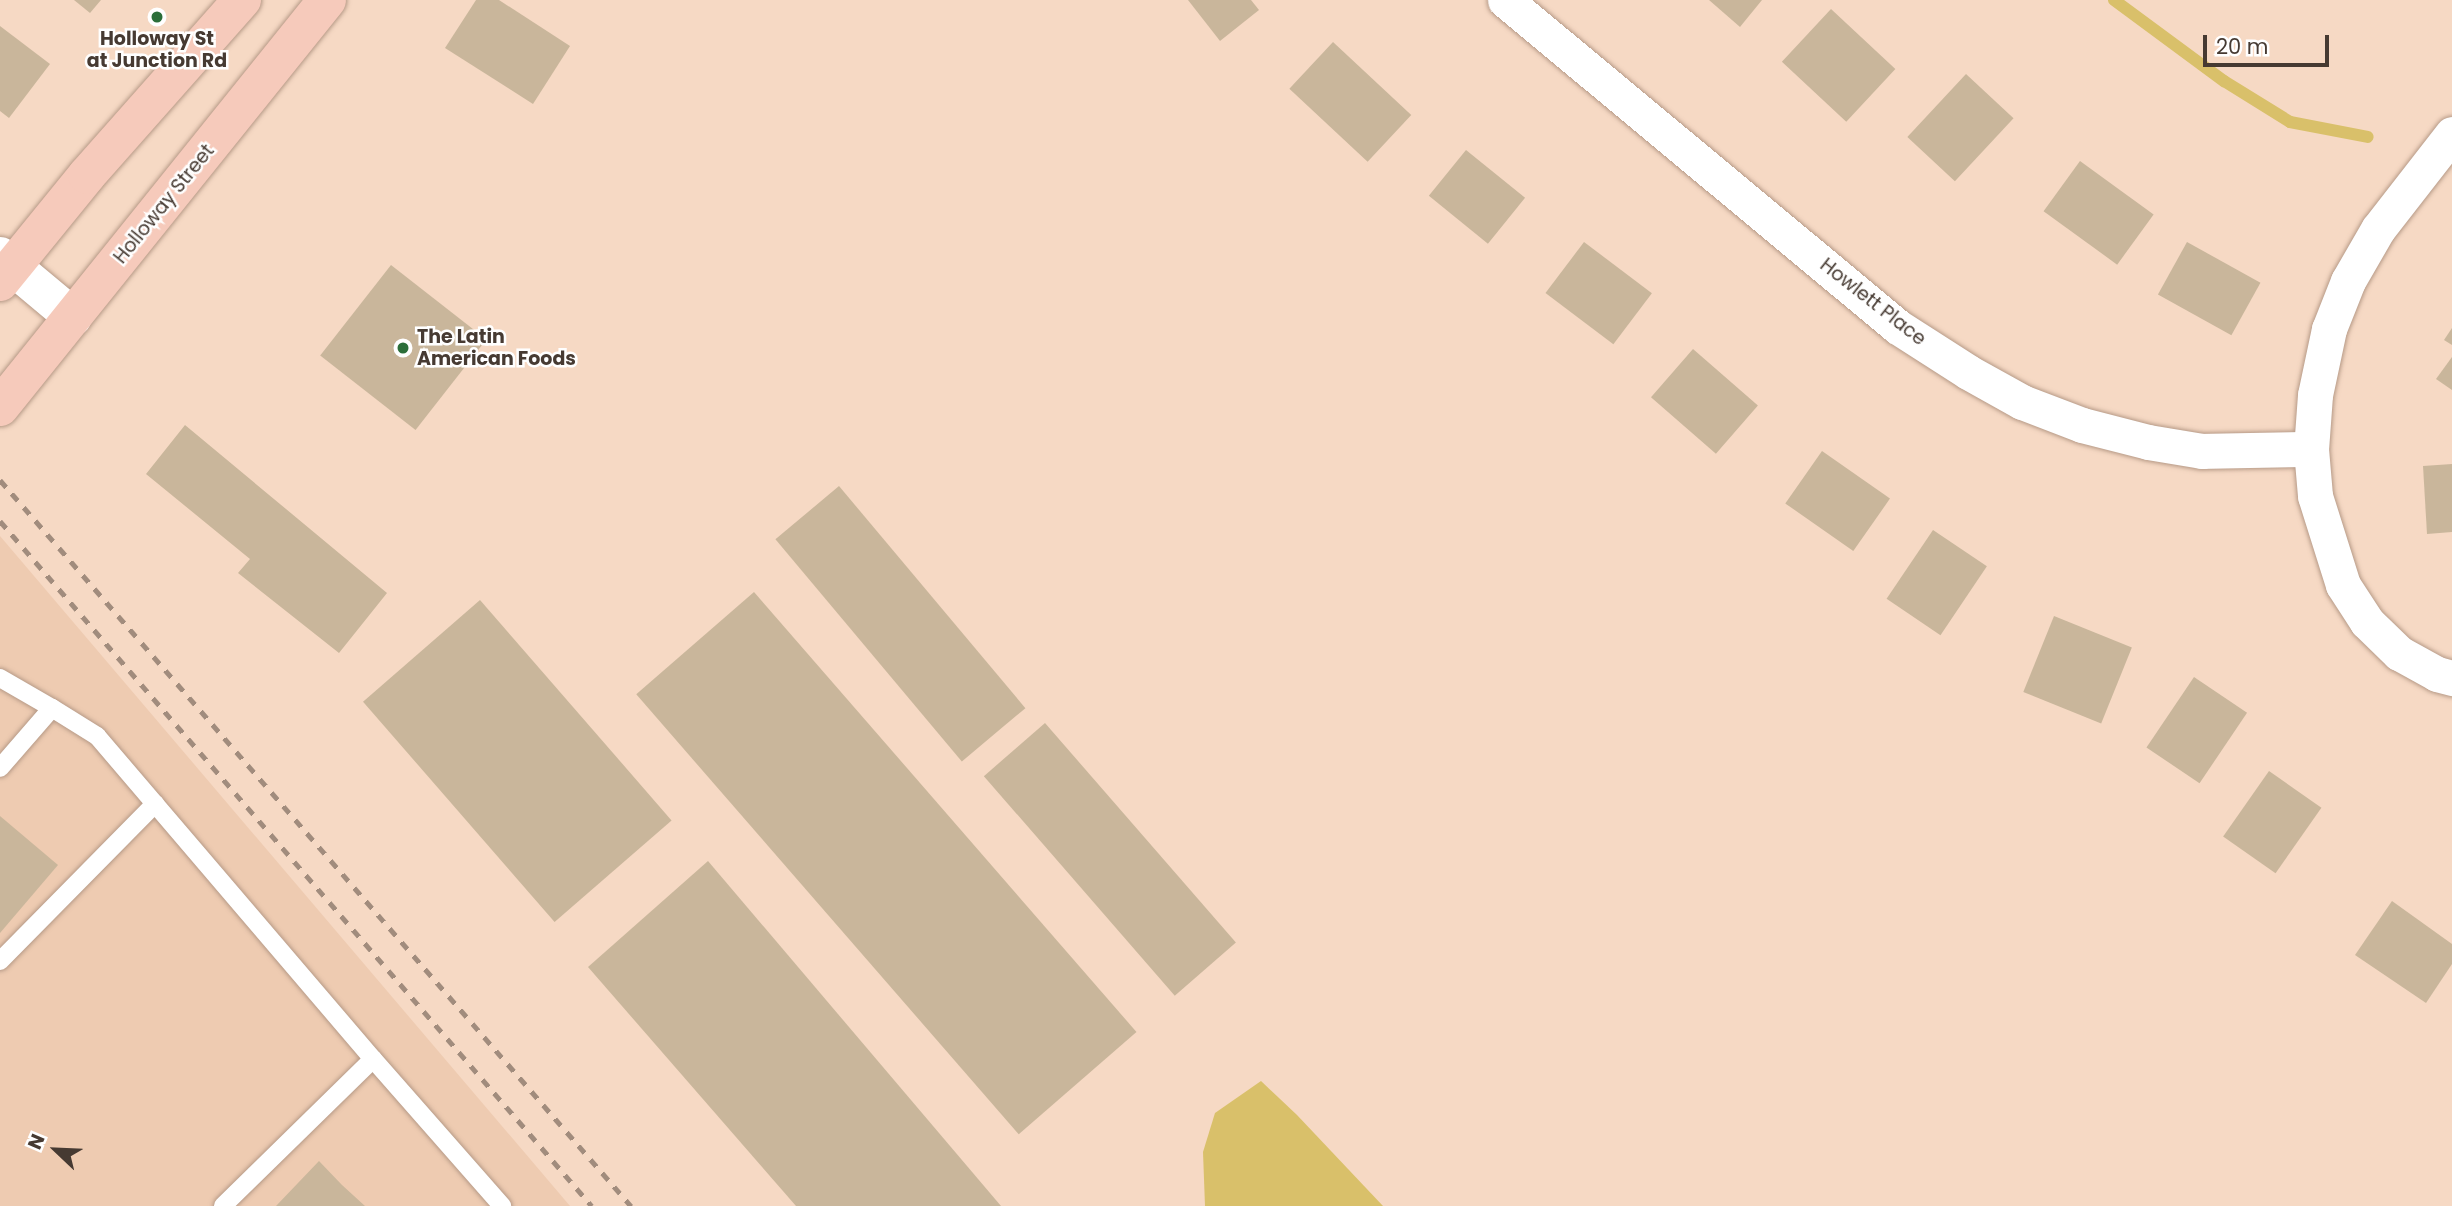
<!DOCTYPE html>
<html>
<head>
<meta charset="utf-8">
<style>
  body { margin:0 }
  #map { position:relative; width:2452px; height:1206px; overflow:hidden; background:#f6d9c4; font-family:Poppins,sans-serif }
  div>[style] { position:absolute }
  .built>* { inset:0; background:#eecbb1 }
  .water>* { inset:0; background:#d9c06a }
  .stream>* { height:12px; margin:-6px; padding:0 6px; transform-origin:6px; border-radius:6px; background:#d9c06a }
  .building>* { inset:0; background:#c9b69b; transform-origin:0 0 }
  .roads { filter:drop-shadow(0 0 2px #b69a87) drop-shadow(0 0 2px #b69a87) }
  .service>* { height:18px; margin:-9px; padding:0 9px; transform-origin:9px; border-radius:9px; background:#fff }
  .minor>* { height:35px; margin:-17.5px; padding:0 17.5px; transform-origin:17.5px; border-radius:17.5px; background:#fff }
  .tertiary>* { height:38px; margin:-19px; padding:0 19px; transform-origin:19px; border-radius:19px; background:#fff }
  .trunk>* { height:38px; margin:-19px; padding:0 19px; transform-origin:19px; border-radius:19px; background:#f6cabb }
  .rail>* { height:5px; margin-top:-2.5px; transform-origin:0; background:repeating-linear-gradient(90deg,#a18c7d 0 9px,transparent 0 18px) }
  .dots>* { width:19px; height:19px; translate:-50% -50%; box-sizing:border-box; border:4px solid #fff; border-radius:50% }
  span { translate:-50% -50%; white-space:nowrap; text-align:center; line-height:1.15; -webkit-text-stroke:5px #fff; paint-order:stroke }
  .poi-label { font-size:19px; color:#463a32; font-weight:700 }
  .left { translate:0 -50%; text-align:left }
  .street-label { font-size:19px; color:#463a32 }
  .north { position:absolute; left:21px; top:1115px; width:70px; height:70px; -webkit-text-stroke:5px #fff; paint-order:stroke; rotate:293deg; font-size:19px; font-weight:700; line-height:28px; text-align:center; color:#463a32 }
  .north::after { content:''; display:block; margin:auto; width:24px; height:32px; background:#463a32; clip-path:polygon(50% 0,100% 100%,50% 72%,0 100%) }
  .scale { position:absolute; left:2203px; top:35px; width:126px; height:32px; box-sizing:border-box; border:4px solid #463a32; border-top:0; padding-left:9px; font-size:21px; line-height:24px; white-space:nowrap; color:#463a32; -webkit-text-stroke:5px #fff; paint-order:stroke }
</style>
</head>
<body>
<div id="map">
  <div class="built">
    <i style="clip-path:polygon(0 536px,570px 1206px,0 1206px)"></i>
  </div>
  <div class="water">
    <i style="clip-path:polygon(1261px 1081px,1297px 1115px,1383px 1206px,1205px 1206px,1203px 1152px,1215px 1113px)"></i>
  </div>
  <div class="stream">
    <i style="left:2114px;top:0;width:137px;rotate:36.4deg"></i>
    <i style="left:2224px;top:81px;width:78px;rotate:31.8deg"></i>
    <i style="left:2290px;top:122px;width:79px;rotate:10.9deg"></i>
  </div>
  <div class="building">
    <i style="clip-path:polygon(74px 0,101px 0,90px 13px)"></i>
    <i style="clip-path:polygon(476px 0,499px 0,570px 46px,533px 104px,445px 48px)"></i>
    <i style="clip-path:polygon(1188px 0,1251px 0,1259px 10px,1220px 41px)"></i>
    <i style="clip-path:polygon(1709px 0,1762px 0,1740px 27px)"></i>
    <i style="left:1831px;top:9px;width:88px;height:72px;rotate:43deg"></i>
    <i style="clip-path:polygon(0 26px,50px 64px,9px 118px,0 111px)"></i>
    <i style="left:1333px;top:42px;width:107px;height:64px;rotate:43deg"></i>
    <i style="left:1966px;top:74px;width:65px;height:86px;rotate:43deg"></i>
    <i style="left:1466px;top:150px;width:76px;height:59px;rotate:39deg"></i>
    <i style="left:2080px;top:161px;width:91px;height:62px;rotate:36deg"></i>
    <i style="left:1584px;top:242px;width:85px;height:64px;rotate:37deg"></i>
    <i style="left:2187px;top:242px;width:84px;height:60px;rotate:29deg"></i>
    <i style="left:391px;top:265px;width:121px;height:115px;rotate:38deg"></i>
    <i style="clip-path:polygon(2452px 328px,2452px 345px,2444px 340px)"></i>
    <i style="left:1693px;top:349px;width:86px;height:64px;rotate:41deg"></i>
    <i style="clip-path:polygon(2452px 357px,2452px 390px,2436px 379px)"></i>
    <i style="clip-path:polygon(185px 425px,387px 593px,339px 653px,238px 573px,250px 559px,146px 474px)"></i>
    <i style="left:1822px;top:451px;width:83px;height:64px;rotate:35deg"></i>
    <i style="clip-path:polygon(2452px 464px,2452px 532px,2427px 534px,2423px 466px)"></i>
    <i style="left:839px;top:486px;width:290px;height:83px;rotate:50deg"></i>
    <i style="left:1933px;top:530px;width:65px;height:83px;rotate:34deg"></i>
    <i style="left:754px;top:592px;width:583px;height:156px;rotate:49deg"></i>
    <i style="left:480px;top:600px;width:292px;height:155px;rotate:49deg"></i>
    <i style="left:2054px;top:616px;width:84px;height:82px;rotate:22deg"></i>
    <i style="left:2194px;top:677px;width:64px;height:85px;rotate:34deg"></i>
    <i style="left:1045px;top:723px;width:291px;height:81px;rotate:49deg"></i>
    <i style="left:2269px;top:771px;width:64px;height:80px;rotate:35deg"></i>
    <i style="clip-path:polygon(0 816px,58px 865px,0 933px)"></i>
    <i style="clip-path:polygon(708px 861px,1001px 1206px,796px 1206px,588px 967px)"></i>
    <i style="clip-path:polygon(2392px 901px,2452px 944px,2452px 964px,2426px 1003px,2355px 955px)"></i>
    <i style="clip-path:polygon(319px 1161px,342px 1185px,365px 1206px,276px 1206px)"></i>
  </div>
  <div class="roads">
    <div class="service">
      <i style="left:0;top:678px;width:60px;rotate:30deg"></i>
      <i style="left:52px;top:708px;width:79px;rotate:130.9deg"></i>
      <i style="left:52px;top:708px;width:53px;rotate:31.9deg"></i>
      <i style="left:97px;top:736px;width:425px;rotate:49.5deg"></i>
      <i style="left:373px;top:1059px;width:210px;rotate:135.6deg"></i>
      <i style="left:0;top:961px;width:221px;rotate:-45.4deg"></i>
      <i style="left:373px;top:1059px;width:196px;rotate:48.7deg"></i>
    </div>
    <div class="minor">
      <i style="left:1505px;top:0;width:511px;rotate:39.76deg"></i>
      <i style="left:1898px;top:327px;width:83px;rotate:32.7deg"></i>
      <i style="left:1968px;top:372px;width:62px;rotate:29.1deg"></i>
      <i style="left:2022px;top:402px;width:64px;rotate:21deg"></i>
      <i style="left:2082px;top:425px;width:68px;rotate:14.4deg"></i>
      <i style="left:2148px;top:442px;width:55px;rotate:9.5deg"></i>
      <i style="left:2202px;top:451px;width:109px;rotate:-1.1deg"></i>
      <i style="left:2452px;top:134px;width:120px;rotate:127.9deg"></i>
      <i style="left:2378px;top:229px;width:60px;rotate:120deg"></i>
      <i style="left:2348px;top:281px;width:52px;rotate:111.6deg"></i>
      <i style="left:2329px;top:329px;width:67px;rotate:102deg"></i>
      <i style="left:2315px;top:395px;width:54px;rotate:94.2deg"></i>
      <i style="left:2311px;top:449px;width:47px;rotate:85.1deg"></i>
      <i style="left:2315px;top:496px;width:93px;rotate:72.5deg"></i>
      <i style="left:2343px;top:585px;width:44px;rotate:57deg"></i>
      <i style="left:2367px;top:622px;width:45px;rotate:44.1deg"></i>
      <i style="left:2399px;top:653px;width:43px;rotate:28.9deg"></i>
      <i style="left:2437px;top:674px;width:16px;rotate:15deg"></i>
    </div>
    <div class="tertiary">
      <i style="left:0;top:256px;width:95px;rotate:39.9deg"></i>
    </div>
    <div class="trunk">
      <i style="left:0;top:282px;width:138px;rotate:-50.9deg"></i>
      <i style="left:87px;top:175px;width:234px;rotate:-48.5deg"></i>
      <i style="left:0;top:407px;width:522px;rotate:-51.22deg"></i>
    </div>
  </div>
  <div class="rail">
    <i style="left:0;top:480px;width:962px;rotate:49deg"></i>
    <i style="left:0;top:521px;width:905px;rotate:49.17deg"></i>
  </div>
  <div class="dots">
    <i style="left:157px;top:17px;background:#2b6e39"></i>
    <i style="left:403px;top:348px;background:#2b6e39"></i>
  </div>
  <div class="poi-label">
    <span style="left:157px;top:50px">Holloway St<br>at Junction Rd</span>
    <span class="left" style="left:417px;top:348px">The Latin<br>American Foods</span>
  </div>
  <div class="street-label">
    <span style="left:164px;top:204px;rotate:-51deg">Holloway Street</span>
    <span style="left:1873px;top:302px;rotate:38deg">Howlett Place</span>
  </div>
  <div class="north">N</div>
  <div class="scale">20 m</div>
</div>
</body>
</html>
